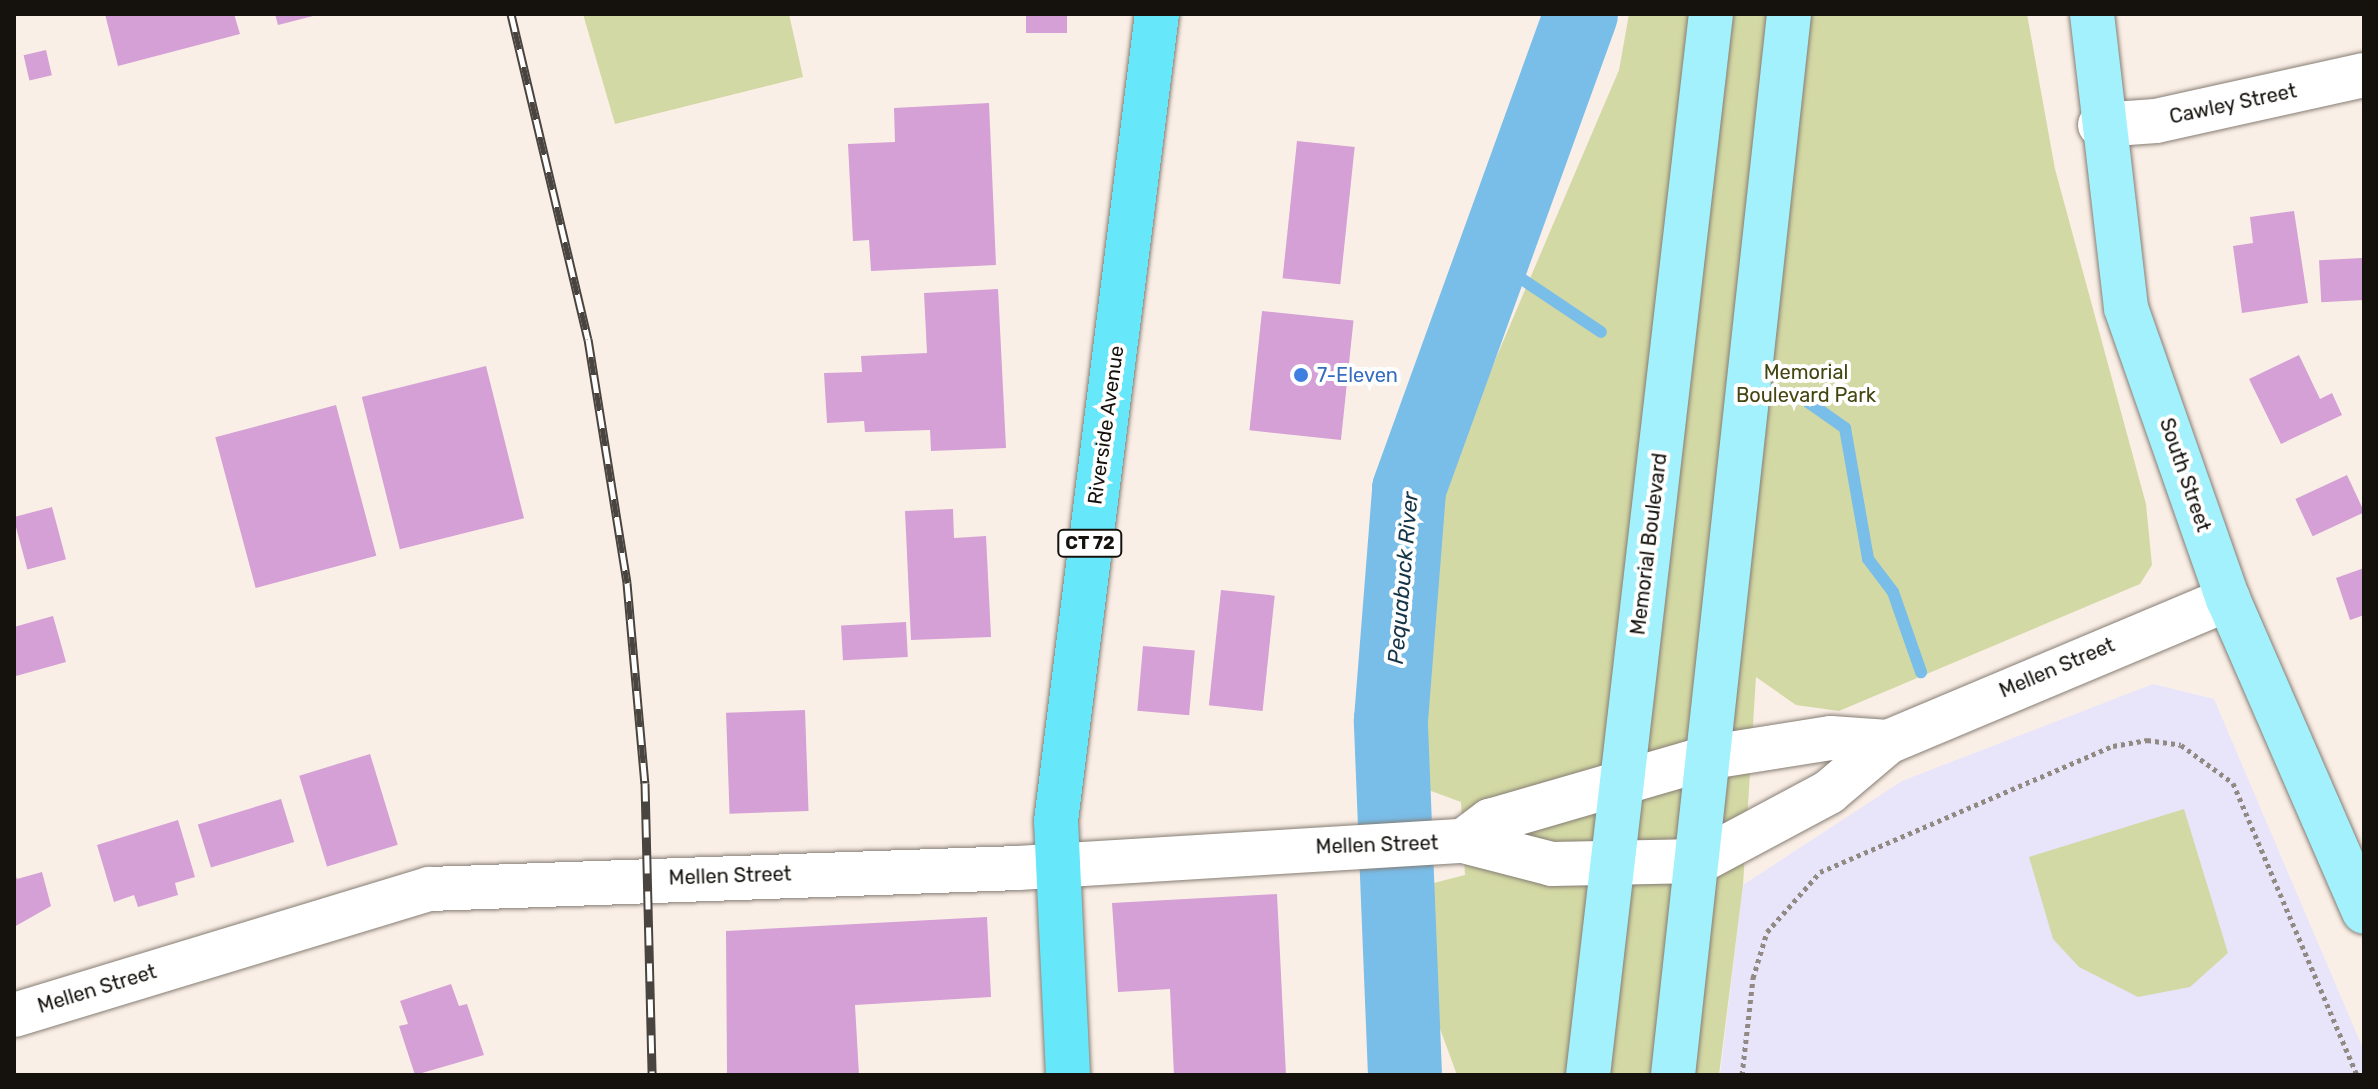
<!DOCTYPE html>
<html>
<head>
<meta charset="utf-8">
<style>
  body { margin:0 }
  #map { position:relative; width:2378px; height:1089px; overflow:hidden; background:#faefe6; font-family:Rubik,sans-serif }
  div>[style] { position:absolute }
  .education>* { inset:0; background:#e8e4fa }
  .green>* { inset:0; background:#d3d9a4 }
  .stream>* { height:12px; margin:-6px; padding:0 6px; transform-origin:6px; border-radius:6px; background:#79bde9 }
  .river>* { height:74px; margin:-37px; padding:0 37px; transform-origin:37px; border-radius:37px; background:#79bde9 }
  .building>* { inset:0; background:#d4a0d5; transform-origin:0 0 }
  .path>* { height:5px; margin-top:-2.5px; transform-origin:0; background:repeating-linear-gradient(90deg,#918a83 0 4px,transparent 0 8px) }
  .roads { filter:drop-shadow(0 0 2px #867d74) drop-shadow(0 0 2px #867d74) }
  .minor>* { height:44px; margin:-22px; padding:0 22px; transform-origin:22px; border-radius:22px; background:#fff }
  .major>* { height:44px; margin:-22px; padding:0 22px; transform-origin:22px; border-radius:22px; background:#a3f1fc }
  .highway>* { height:44px; margin:-22px; padding:0 22px; transform-origin:22px; border-radius:22px; background:#66e8fa }
  .rail>* { height:9px; margin-top:-4.5px; transform-origin:0; background:repeating-linear-gradient(90deg,#fff 0 18px,#49443f 0 36px); box-sizing:border-box; border-block:2px solid #49443f }
  .dots>* { width:22px; height:22px; translate:-50% -50%; box-sizing:border-box; border:4px solid #fff; border-radius:50% }
  span { translate:-50% -50%; white-space:nowrap; text-align:center; line-height:1.15; -webkit-text-stroke:8px #fff; paint-order:stroke }
  .shield-label span { padding:2px 6px; background:#fff; border:2px solid; border-radius:6px; -webkit-text-stroke-width:0 }
  .shield-label { font-size:18px; color:#15120e; font-weight:700 }
  .street-label { font-size:20px; color:#15120e }
  .park-label { font-size:20px; color:#434610 }
  .shop-label { font-size:20px; color:#366cbe }
  .left { translate:0 -50%; text-align:left }
  .water-label { font-size:22px; color:#153447; font-style:italic }
  .frame { position:absolute; inset:0; border:16px solid #15120e; pointer-events:none }
</style>
</head>
<body>
<div id="map">
  <div class="education">
    <i style="clip-path:polygon(2153px 684px,2214px 699px,2364px 1051px,2364px 1075px,1720px 1075px,1743px 885px,1902px 781px)"></i>
  </div>
  <div class="green">
    <i style="clip-path:polygon(583px 14px,789px 14px,803px 77px,615px 124px)"></i>
    <i style="clip-path:polygon(1629px 14px,2027px 14px,2055px 169px,2146px 504px,2152px 565px,2140px 584px,1839px 711px,1796px 705px,1756px 677px,1743px 885px,1719px 1075px,1457px 1075px,1424px 985px,1422px 886px,1465px 875px,1461px 802px,1423px 788px,1426px 565px,1452px 461px,1619px 70px)"></i>
    <i style="clip-path:polygon(2184px 809px,2228px 953px,2190px 987px,2138px 997px,2079px 967px,2053px 939px,2029px 857px)"></i>
  </div>
  <div class="stream">
    <i style="left:1492px;top:259px;width:131px;rotate:33.8deg"></i>
    <i style="left:1801px;top:397px;width:54px;rotate:35.2deg"></i>
    <i style="left:1845px;top:428px;width:133px;rotate:80deg"></i>
    <i style="left:1868px;top:559px;width:41px;rotate:52.9deg"></i>
    <i style="left:1893px;top:592px;width:85px;rotate:70.7deg"></i>
  </div>
  <div class="river">
    <i style="left:1405px;top:1075px;width:355px;rotate:-92.3deg"></i>
    <i style="left:1391px;top:720px;width:232px;rotate:-85.5deg"></i>
    <i style="left:1409px;top:489px;width:505px;rotate:-70.09deg"></i>
  </div>
  <div class="building">
    <i style="clip-path:polygon(105px 14px,234px 14px,240px 34px,118px 66px)"></i>
    <i style="clip-path:polygon(275px 14px,317px 14px,317px 15px,278px 25px)"></i>
    <i style="left:1026px;top:14px;width:41px;height:19px"></i>
    <i style="left:46px;top:50px;width:26px;height:23px;rotate:77deg"></i>
    <i style="clip-path:polygon(989px 103px,996px 265px,871px 271px,869px 240px,853px 241px,848px 144px,895px 142px,894px 108px)"></i>
    <i style="left:1297px;top:141px;width:58px;height:138px;rotate:6deg"></i>
    <i style="clip-path:polygon(2294px 211px,2308px 303px,2242px 313px,2233px 246px,2253px 243px,2250px 217px)"></i>
    <i style="left:2362px;top:258px;width:42px;height:43px;rotate:87deg"></i>
    <i style="clip-path:polygon(998px 289px,1006px 448px,931px 451px,930px 430px,865px 432px,864px 421px,827px 423px,824px 373px,862px 372px,861px 356px,927px 353px,924px 293px)"></i>
    <i style="left:1262px;top:311px;width:92px;height:120px;rotate:6deg"></i>
    <i style="clip-path:polygon(2299px 355px,2320px 399px,2332px 393px,2342px 415px,2281px 444px,2249px 379px)"></i>
    <i style="left:486px;top:366px;width:157px;height:128px;rotate:76deg"></i>
    <i style="left:336px;top:405px;width:156px;height:125px;rotate:75deg"></i>
    <i style="left:2347px;top:475px;width:41px;height:57px;rotate:65deg"></i>
    <i style="left:52px;top:507px;width:54px;height:40px;rotate:75deg"></i>
    <i style="clip-path:polygon(953px 509px,954px 538px,986px 536px,991px 637px,911px 640px,905px 511px)"></i>
    <i style="clip-path:polygon(2364px 568px,2364px 615px,2350px 620px,2336px 578px)"></i>
    <i style="left:1221px;top:590px;width:54px;height:116px;rotate:6deg"></i>
    <i style="clip-path:polygon(53px 616px,66px 662px,16px 676px,14px 627px)"></i>
    <i style="left:906px;top:622px;width:35px;height:65px;rotate:87deg"></i>
    <i style="left:1143px;top:646px;width:52px;height:65px;rotate:5deg"></i>
    <i style="left:805px;top:710px;width:101px;height:79px;rotate:88deg"></i>
    <i style="left:370px;top:754px;width:95px;height:74px;rotate:73deg"></i>
    <i style="left:281px;top:799px;width:45px;height:87px;rotate:73deg"></i>
    <i style="clip-path:polygon(178px 820px,195px 877px,175px 883px,178px 895px,138px 907px,134px 895px,114px 902px,97px 845px)"></i>
    <i style="clip-path:polygon(14px 871px,17px 879px,42px 872px,51px 906px,14px 927px)"></i>
    <i style="clip-path:polygon(1277px 894px,1286px 1075px,1174px 1075px,1170px 989px,1118px 992px,1112px 903px)"></i>
    <i style="clip-path:polygon(987px 917px,991px 997px,855px 1005px,859px 1075px,727px 1075px,726px 931px)"></i>
    <i style="clip-path:polygon(451px 984px,459px 1006px,467px 1004px,484px 1055px,415px 1075px,399px 1026px,408px 1024px,400px 1001px)"></i>
  </div>
  <div class="path">
    <i style="left:1742px;top:1075px;width:98px;rotate:-83.5deg"></i>
    <i style="left:1753px;top:978px;width:48px;rotate:-73.1deg"></i>
    <i style="left:1767px;top:932px;width:80px;rotate:-48.5deg"></i>
    <i style="left:1820px;top:872px;width:319px;rotate:-23.3deg"></i>
    <i style="left:2113px;top:746px;width:35px;rotate:-10deg"></i>
    <i style="left:2147px;top:740px;width:34px;rotate:8deg"></i>
    <i style="left:2181px;top:745px;width:64px;rotate:36.2deg"></i>
    <i style="left:2233px;top:783px;width:317px;rotate:67deg"></i>
  </div>
  <div class="roads">
    <div class="minor">
      <i style="left:2100px;top:125px;width:56px;rotate:-4.1deg"></i>
      <i style="left:2156px;top:121px;width:213px;rotate:-12.5deg"></i>
      <i style="left:1463px;top:841px;width:34px;rotate:-37deg"></i>
      <i style="left:1490px;top:821px;width:230px;rotate:-16.2deg"></i>
      <i style="left:1711px;top:757px;width:121px;rotate:-9deg"></i>
      <i style="left:1831px;top:738px;width:57px;rotate:4deg"></i>
      <i style="left:14px;top:1015px;width:434px;rotate:-16.9deg"></i>
      <i style="left:429px;top:889px;width:589px;rotate:-2.04deg"></i>
      <i style="left:1018px;top:868px;width:446px;rotate:-3.5deg"></i>
      <i style="left:1463px;top:841px;width:92px;rotate:14.5deg"></i>
      <i style="left:1552px;top:864px;width:148px;rotate:-1.2deg"></i>
      <i style="left:1700px;top:861px;width:146px;rotate:-28.1deg"></i>
      <i style="left:1829px;top:792px;width:77px;rotate:-40.3deg"></i>
      <i style="left:1888px;top:742px;width:369px;rotate:-22.8deg"></i>
    </div>
    <div class="major">
      <i style="left:2092px;top:14px;width:296px;rotate:83.4deg"></i>
      <i style="left:2126px;top:308px;width:308px;rotate:70.7deg"></i>
      <i style="left:2228px;top:599px;width:341px;rotate:66.5deg"></i>
      <i style="left:1588px;top:1075px;width:1068px;rotate:-83.39deg"></i>
      <i style="left:1673px;top:1075px;width:1067px;rotate:-83.76deg"></i>
    </div>
    <div class="highway">
      <i style="left:1068px;top:1075px;width:254px;rotate:-92.7deg"></i>
      <i style="left:1056px;top:821px;width:813px;rotate:-82.87deg"></i>
    </div>
  </div>
  <div class="rail">
    <i style="left:511px;top:14px;width:334px;rotate:76.7deg"></i>
    <i style="left:588px;top:339px;width:247px;rotate:80.9deg"></i>
    <i style="left:627px;top:583px;width:201px;rotate:84.9deg"></i>
    <i style="left:645px;top:783px;width:292px;rotate:88.6deg"></i>
  </div>
  <div class="dots">
    <i style="left:1301px;top:375px;background:#3f7fe0"></i>
  </div>
  <div class="shield-label">
    <span style="left:1090px;top:543px">CT 72</span>
  </div>
  <div class="street-label">
    <span style="left:2233px;top:104px;rotate:-12deg">Cawley Street</span>
    <span style="left:1106px;top:425px;rotate:-82deg">Riverside Avenue</span>
    <span style="left:2185px;top:475px;rotate:71deg">South Street</span>
    <span style="left:1649px;top:544px;rotate:-83deg">Memorial Boulevard</span>
    <span style="left:2057px;top:668px;rotate:-23deg">Mellen Street</span>
    <span style="left:1377px;top:845px;rotate:-2deg">Mellen Street</span>
    <span style="left:730px;top:876px;rotate:-2deg">Mellen Street</span>
    <span style="left:97px;top:989px;rotate:-17deg">Mellen Street</span>
  </div>
  <div class="park-label">
    <span style="left:1806px;top:384px">Memorial<br>Boulevard Park</span>
  </div>
  <div class="shop-label">
    <span class="left" style="left:1317px;top:375px">7-Eleven</span>
  </div>
  <div class="water-label">
    <span style="left:1403px;top:578px;rotate:-85deg">Pequabuck River</span>
  </div>
  <div class="frame"></div>
</div>
</body>
</html>
